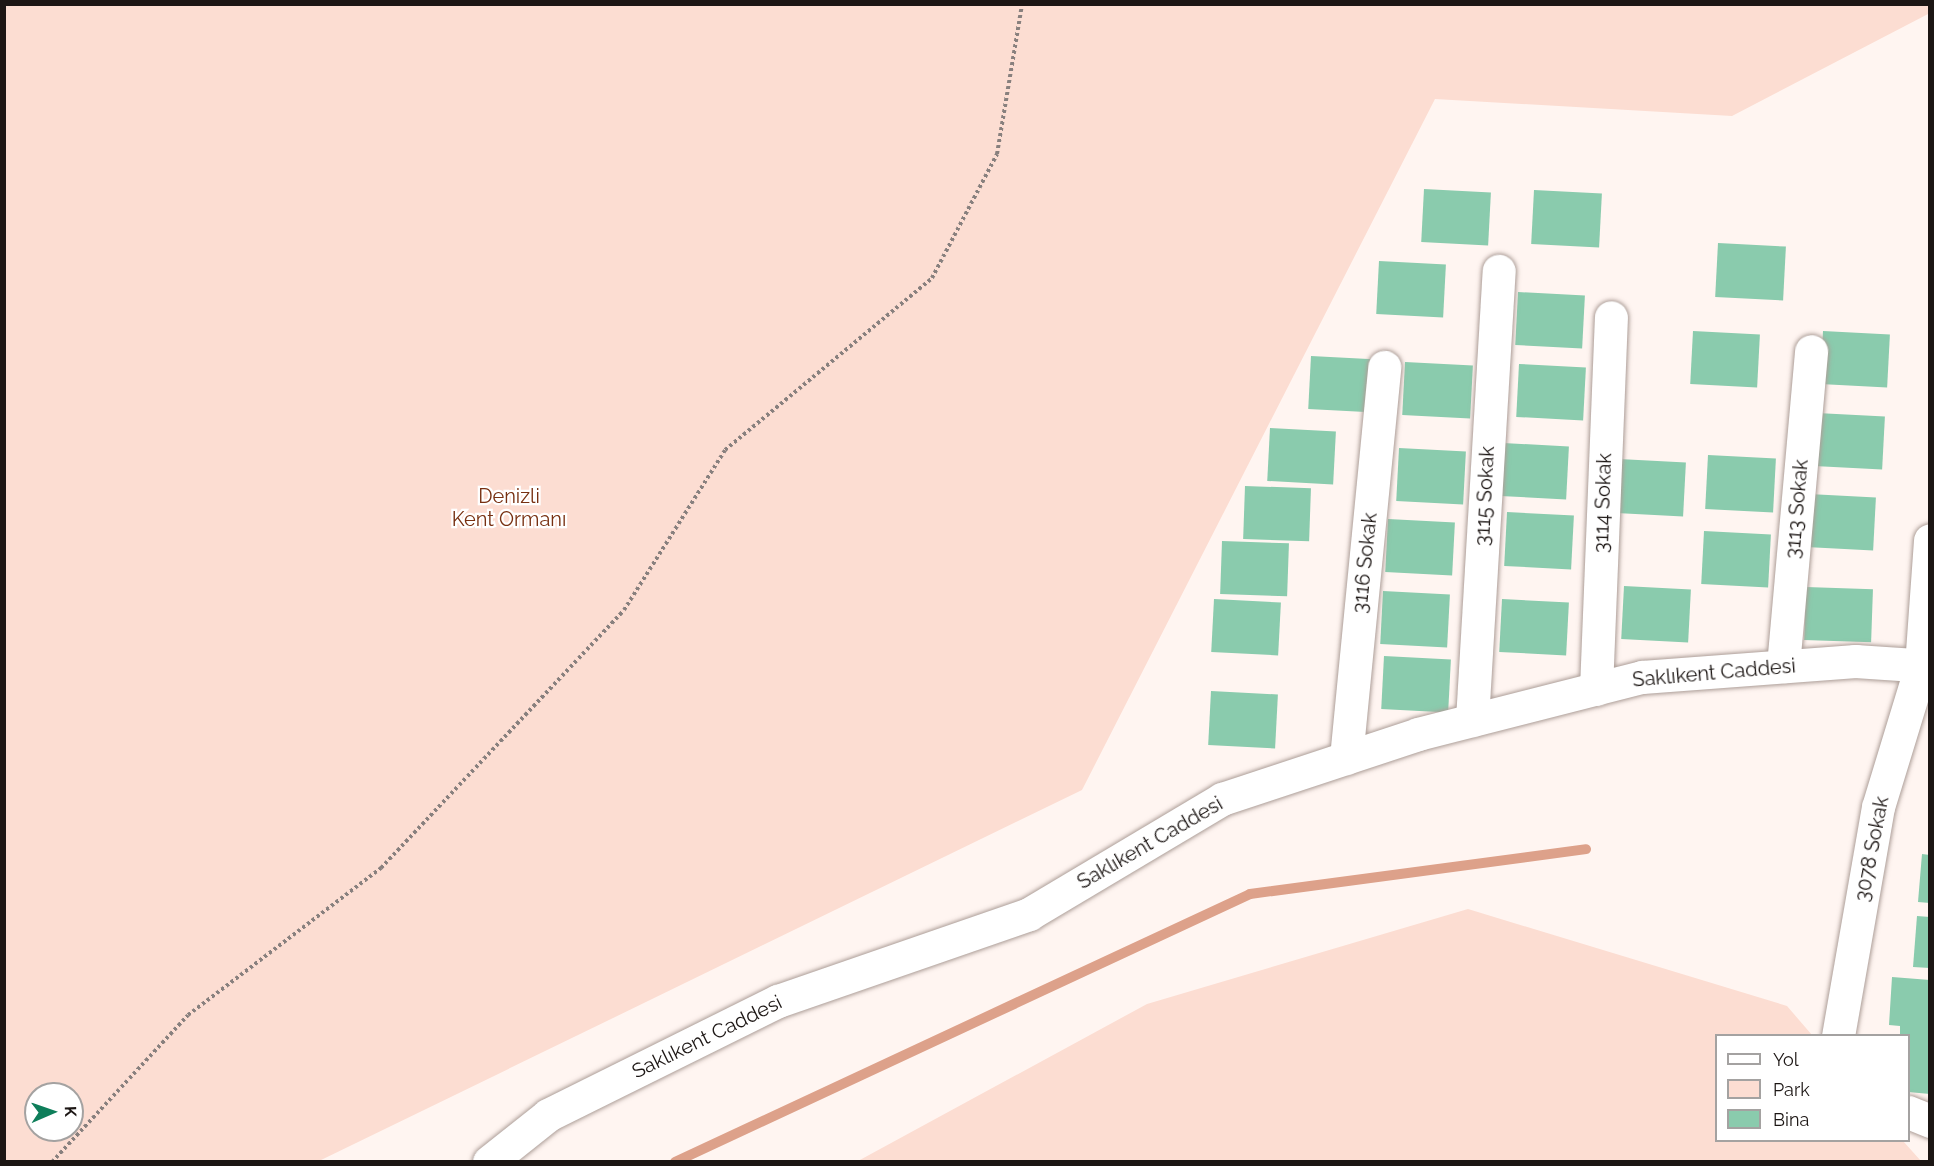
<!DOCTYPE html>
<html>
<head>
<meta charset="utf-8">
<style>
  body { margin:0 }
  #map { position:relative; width:1934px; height:1166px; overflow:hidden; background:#fff5f1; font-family:Raleway,sans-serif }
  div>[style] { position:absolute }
  .green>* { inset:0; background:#fcddd2 }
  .stream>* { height:10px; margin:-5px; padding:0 5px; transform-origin:5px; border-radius:5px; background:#dda18a }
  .building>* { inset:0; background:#8acbad; transform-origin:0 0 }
  .path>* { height:4px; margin-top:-2px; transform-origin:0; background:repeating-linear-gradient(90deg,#88807e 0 3px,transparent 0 6px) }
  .roads { filter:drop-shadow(0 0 2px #ad9e98) drop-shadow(0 0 2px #ad9e98) }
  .street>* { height:33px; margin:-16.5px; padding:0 16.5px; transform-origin:16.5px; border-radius:16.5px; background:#fff }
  span { translate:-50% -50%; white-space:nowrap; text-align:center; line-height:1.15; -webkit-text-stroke:4.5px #fff; paint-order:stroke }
  .street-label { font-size:20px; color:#1c1614 }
  .park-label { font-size:20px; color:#783011 }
  .frame { position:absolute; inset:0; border:6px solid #1c1614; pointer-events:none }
  .legend { position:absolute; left:1715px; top:1034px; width:195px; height:108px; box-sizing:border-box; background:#fff; border:2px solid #a4a2a1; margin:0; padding:8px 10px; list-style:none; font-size:18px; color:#1c1614 }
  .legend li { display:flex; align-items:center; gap:12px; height:30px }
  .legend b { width:30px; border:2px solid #a4a2a1 }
  .north { position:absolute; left:24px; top:1082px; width:60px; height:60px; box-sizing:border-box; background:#fff; border:2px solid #a4a2a1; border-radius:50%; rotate:88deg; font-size:16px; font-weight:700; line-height:24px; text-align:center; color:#1c1614 }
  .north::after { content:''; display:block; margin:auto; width:21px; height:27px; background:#0e7e5a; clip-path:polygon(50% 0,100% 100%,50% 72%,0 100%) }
</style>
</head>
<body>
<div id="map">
  <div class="green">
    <i style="clip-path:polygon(evenodd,5px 4px,1929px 4px,1930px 13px,1732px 116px,1435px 99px,1082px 790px,319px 1161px,5px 1162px,5px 4px,36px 1094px,72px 1094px,72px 1130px,36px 1130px,36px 1094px)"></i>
    <i style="clip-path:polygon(1468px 909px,1787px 1006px,1812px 1035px,1716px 1036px,1716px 1140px,1903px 1141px,1921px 1161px,858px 1161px,1147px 1004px)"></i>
  </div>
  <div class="stream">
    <i style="left:675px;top:1162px;width:634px;rotate:-24.99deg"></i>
    <i style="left:1250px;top:894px;width:339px;rotate:-7.6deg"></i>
  </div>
  <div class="building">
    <i style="left:1424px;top:189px;width:67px;height:53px;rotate:3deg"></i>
    <i style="left:1534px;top:190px;width:68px;height:54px;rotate:3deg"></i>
    <i style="left:1718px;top:243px;width:68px;height:54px;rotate:3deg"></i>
    <i style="left:1379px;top:261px;width:67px;height:53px;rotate:3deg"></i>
    <i style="left:1518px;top:292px;width:67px;height:53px;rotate:3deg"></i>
    <i style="left:1693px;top:331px;width:67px;height:53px;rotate:3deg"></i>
    <i style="left:1823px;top:331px;width:67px;height:53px;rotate:3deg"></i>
    <i style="left:1311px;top:356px;width:67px;height:53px;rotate:3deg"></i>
    <i style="left:1405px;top:362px;width:68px;height:53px;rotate:3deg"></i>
    <i style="left:1519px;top:364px;width:67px;height:53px;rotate:3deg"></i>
    <i style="left:1817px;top:413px;width:68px;height:53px;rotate:3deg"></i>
    <i style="left:1270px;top:428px;width:66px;height:53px;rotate:3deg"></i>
    <i style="left:1503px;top:443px;width:66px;height:53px;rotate:3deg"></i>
    <i style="left:1399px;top:448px;width:67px;height:53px;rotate:3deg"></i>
    <i style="left:1708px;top:455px;width:68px;height:54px;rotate:3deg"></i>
    <i style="left:1619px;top:459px;width:67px;height:54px;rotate:3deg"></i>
    <i style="left:1245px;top:486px;width:66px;height:53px;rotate:2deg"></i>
    <i style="left:1809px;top:494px;width:67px;height:53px;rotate:3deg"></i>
    <i style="left:1507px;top:512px;width:67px;height:54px;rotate:3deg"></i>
    <i style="left:1388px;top:519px;width:67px;height:53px;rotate:3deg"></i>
    <i style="left:1704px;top:531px;width:67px;height:53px;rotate:3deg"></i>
    <i style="left:1222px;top:541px;width:67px;height:53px;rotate:2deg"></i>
    <i style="left:1624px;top:586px;width:67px;height:53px;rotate:3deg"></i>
    <i style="left:1806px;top:587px;width:67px;height:53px;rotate:2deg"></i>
    <i style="left:1383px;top:591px;width:67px;height:53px;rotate:3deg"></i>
    <i style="left:1214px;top:599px;width:67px;height:53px;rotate:3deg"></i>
    <i style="left:1502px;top:599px;width:67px;height:53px;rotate:3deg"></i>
    <i style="left:1384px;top:656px;width:67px;height:53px;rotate:3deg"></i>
    <i style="left:1211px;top:691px;width:67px;height:54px;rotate:3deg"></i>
    <i style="clip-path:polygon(1922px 854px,1930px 855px,1930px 903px,1918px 902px)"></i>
    <i style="clip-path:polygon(1917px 916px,1930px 917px,1930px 968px,1913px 967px)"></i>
    <i style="clip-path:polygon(1892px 977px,1930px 980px,1930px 1094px,1908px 1092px,1908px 1036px,1900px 1036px,1900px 1026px,1889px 1025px)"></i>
  </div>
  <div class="path">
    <i style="left:52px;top:1162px;width:200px;rotate:-47.2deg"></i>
    <i style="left:188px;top:1015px;width:243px;rotate:-37.3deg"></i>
    <i style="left:381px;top:868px;width:354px;rotate:-46.7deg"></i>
    <i style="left:624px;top:610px;width:189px;rotate:-57.7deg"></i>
    <i style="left:725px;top:450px;width:269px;rotate:-39.7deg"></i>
    <i style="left:932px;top:278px;width:140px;rotate:-62.3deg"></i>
    <i style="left:997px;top:154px;width:152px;rotate:-80.5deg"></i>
  </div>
  <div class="roads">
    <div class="street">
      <i style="left:1783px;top:666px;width:316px;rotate:-84.9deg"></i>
      <i style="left:1596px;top:689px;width:372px;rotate:-87.7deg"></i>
      <i style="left:1472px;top:720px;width:450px;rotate:-86.6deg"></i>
      <i style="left:1346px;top:758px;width:393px;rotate:-84.4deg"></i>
      <i style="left:1838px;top:1036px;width:232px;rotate:-80.1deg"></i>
      <i style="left:1878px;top:807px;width:147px;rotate:-73deg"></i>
      <i style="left:1921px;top:666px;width:126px;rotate:-85.9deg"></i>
      <i style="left:1908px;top:1112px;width:24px;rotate:22deg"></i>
      <i style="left:489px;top:1162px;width:75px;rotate:-38.5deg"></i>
      <i style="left:548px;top:1115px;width:257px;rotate:-26.4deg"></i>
      <i style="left:778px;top:1001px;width:266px;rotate:-19.1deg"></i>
      <i style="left:1029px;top:914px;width:225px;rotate:-30.8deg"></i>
      <i style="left:1222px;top:799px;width:206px;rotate:-18.3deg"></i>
      <i style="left:1418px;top:734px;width:231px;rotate:-14.3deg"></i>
      <i style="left:1642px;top:677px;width:214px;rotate:-4.3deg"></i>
      <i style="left:1855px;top:661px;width:75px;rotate:3.8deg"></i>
    </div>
  </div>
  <div class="street-label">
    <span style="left:1485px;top:496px;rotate:-87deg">3115 Sokak</span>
    <span style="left:1603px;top:503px;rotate:-88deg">3114 Sokak</span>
    <span style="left:1797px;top:509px;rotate:-85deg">3113 Sokak</span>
    <span style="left:1365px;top:563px;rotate:-84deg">3116 Sokak</span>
    <span style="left:1714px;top:673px;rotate:-5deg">Saklıkent Caddesi</span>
    <span style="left:1150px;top:843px;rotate:-30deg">Saklıkent Caddesi</span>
    <span style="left:1872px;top:849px;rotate:-79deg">3078 Sokak</span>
    <span style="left:707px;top:1037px;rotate:-26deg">Saklıkent Caddesi</span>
  </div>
  <div class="park-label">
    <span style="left:509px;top:508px">Denizli<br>Kent Ormanı</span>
  </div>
  <div class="frame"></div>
  <ul class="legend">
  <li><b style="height:8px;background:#fff"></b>Yol</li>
  <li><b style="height:16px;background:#fcddd2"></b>Park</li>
  <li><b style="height:16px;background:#8acbad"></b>Bina</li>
  </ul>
  <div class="north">K</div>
</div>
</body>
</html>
